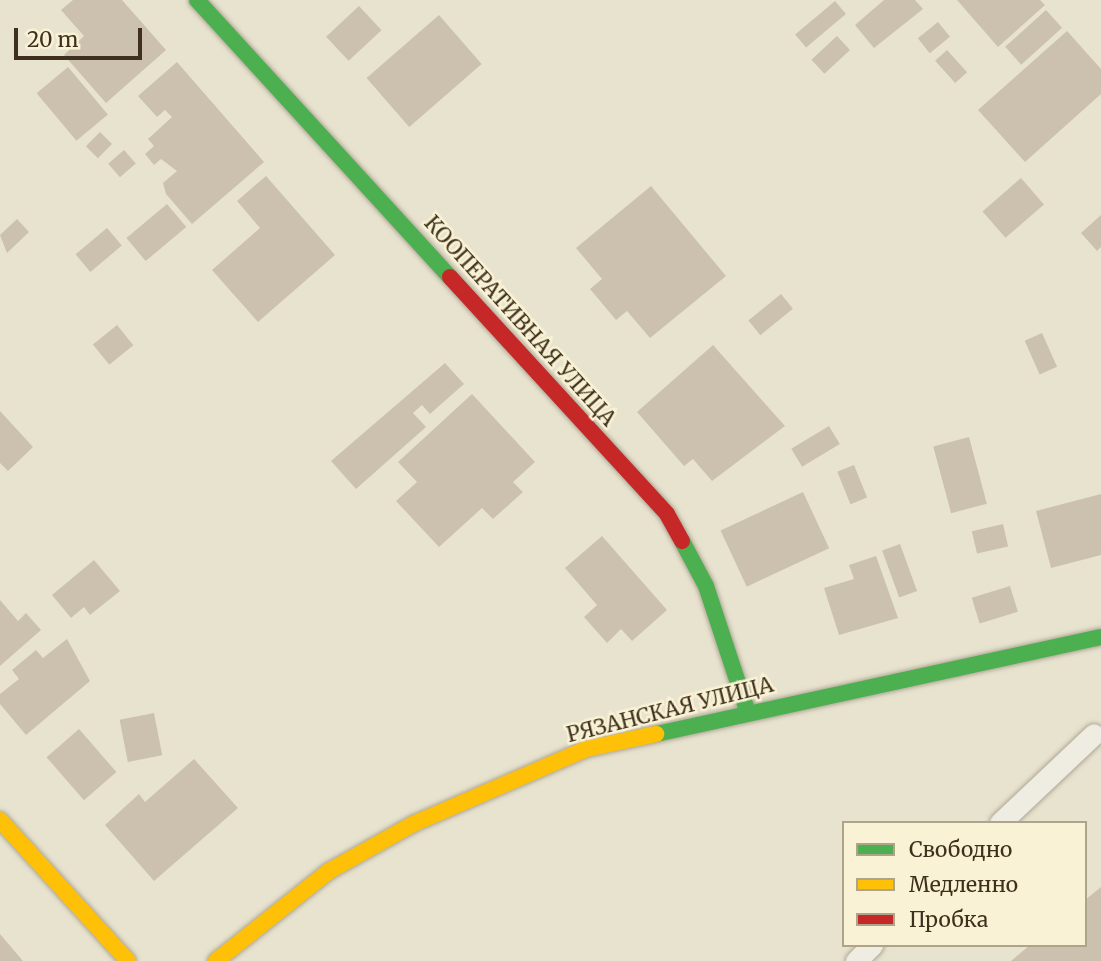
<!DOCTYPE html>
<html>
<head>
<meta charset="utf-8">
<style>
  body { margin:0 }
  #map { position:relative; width:1101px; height:961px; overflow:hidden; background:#e8e3ce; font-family:Merriweather,serif }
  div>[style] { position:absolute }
  .building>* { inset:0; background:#ccc1ae; transform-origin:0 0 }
  .roads { filter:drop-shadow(0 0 2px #aea797) drop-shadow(0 0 2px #aea797) }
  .lane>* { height:21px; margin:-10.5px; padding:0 10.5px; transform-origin:10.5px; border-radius:10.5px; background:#efece1 }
  .fast>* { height:16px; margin:-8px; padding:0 8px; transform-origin:8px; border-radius:8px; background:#4caf50 }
  .slow>* { height:16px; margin:-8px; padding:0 8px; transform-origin:8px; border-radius:8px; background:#ffc107 }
  .jam>* { height:16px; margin:-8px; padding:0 8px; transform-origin:8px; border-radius:8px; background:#c62828 }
  span { translate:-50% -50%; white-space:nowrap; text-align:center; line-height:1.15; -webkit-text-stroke:5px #f9f2d4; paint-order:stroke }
  .street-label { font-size:21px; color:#3e301d }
  .legend { position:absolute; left:842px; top:821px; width:245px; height:126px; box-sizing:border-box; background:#f9f2d4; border:2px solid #aea48b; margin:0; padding:9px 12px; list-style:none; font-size:21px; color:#3e301d }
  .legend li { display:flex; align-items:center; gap:14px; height:35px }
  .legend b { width:35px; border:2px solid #aea48b }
  .scale { position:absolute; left:14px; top:28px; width:128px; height:32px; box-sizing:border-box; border:4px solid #3e301d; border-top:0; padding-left:9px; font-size:21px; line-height:24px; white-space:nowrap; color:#3e301d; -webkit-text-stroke:5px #f9f2d4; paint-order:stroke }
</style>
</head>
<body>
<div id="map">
  <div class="building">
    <i style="clip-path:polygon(73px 0,122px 0,166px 50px,106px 103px,64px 55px,84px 36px,61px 10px)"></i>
    <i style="clip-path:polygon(884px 0,915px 0,923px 9px,874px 48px,855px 25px)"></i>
    <i style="clip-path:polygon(957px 0,1040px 0,1045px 5px,998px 47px)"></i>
    <i style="left:835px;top:1px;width:17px;height:52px;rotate:50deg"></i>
    <i style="left:359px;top:6px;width:33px;height:45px;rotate:47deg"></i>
    <i style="left:1046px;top:10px;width:24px;height:55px;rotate:48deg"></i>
    <i style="left:439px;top:15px;width:65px;height:96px;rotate:49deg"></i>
    <i style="left:938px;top:22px;width:19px;height:26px;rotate:51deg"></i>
    <i style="clip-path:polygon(1067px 31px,1101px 69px,1101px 94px,1025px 162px,978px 110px)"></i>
    <i style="left:837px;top:36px;width:19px;height:35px;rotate:47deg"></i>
    <i style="left:947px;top:50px;width:30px;height:16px;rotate:48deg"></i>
    <i style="clip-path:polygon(177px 62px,264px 162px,192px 224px,166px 194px,163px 183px,177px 171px,161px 159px,154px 165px,145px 154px,154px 146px,148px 139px,172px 117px,165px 110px,157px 117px,138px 96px)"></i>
    <i style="left:68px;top:67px;width:62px;height:41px;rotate:50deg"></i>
    <i style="left:100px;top:132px;width:17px;height:20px;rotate:45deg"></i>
    <i style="left:124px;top:150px;width:18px;height:21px;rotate:49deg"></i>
    <i style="clip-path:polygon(266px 176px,335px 255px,258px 322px,212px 270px,260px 228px,237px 201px)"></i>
    <i style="left:1021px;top:178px;width:35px;height:51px;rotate:49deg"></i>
    <i style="clip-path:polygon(651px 186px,726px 276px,650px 338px,627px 311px,616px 320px,590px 289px,602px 279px,576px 248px)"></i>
    <i style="left:167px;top:204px;width:30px;height:53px;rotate:50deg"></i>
    <i style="clip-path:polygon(1101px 215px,1101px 247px,1097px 251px,1081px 233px)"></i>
    <i style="clip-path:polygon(17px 219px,29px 232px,7px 253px,0 235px)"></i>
    <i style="left:107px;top:228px;width:23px;height:41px;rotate:50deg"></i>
    <i style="left:781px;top:294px;width:19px;height:42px;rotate:51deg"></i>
    <i style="left:117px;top:325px;width:26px;height:31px;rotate:51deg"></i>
    <i style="left:1042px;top:333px;width:37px;height:19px;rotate:66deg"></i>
    <i style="clip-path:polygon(713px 345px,785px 426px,712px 481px,693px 459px,684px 466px,637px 412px)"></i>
    <i style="clip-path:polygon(445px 363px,464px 384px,430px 414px,422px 405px,413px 413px,426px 427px,356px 489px,331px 461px)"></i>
    <i style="clip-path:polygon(472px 394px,535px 462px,513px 482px,523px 492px,493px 519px,482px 508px,439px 547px,396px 501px,417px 482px,398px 462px)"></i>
    <i style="clip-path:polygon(0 411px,33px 447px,8px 471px,0 463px)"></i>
    <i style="left:829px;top:426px;width:21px;height:44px;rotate:59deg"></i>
    <i style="left:969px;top:437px;width:69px;height:37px;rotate:75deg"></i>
    <i style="left:854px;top:465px;width:35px;height:18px;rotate:68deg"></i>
    <i style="left:803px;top:492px;width:62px;height:91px;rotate:65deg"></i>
    <i style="clip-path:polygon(1101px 494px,1101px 555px,1051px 568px,1036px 511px)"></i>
    <i style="left:1003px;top:524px;width:23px;height:32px;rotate:77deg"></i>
    <i style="clip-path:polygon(602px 536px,667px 610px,632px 641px,621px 629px,607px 643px,584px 617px,597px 605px,565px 568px)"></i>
    <i style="left:900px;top:544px;width:50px;height:19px;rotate:70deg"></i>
    <i style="clip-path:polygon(876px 556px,898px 618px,839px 635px,824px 588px,854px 579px,849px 565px)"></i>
    <i style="clip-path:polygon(94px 560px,120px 591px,90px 615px,84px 607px,71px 618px,52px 595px)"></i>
    <i style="left:1010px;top:586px;width:27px;height:40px;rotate:73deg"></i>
    <i style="clip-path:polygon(0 600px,18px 621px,26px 613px,41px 630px,0 666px)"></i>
    <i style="clip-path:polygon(67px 639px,90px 681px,26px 735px,0 704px,0 694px,19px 679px,12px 670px,36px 650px,43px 658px)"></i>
    <i style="left:154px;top:713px;width:43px;height:35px;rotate:79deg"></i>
    <i style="left:79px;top:729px;width:57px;height:43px;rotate:49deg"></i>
    <i style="clip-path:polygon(194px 759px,238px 808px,154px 881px,105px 825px,139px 794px,145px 802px)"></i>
    <i style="clip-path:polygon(1101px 887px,1101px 961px,1011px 961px,1030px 945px,1085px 945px,1085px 900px)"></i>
    <i style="clip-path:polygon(0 934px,23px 961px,0 961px)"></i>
  </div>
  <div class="roads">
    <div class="lane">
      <i style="left:1000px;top:823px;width:129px;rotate:-43.4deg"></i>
      <i style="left:856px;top:961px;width:23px;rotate:-45deg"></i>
    </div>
    <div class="fast">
      <i style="left:197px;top:0;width:375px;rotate:47.6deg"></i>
      <i style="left:682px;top:541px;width:51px;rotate:61.9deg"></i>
      <i style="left:706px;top:586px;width:131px;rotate:71.7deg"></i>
      <i style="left:656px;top:734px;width:455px;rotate:-12.3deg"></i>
    </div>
    <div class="slow">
      <i style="left:0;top:820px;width:190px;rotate:47.8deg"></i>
      <i style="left:216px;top:961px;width:144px;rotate:-38.5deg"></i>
      <i style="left:329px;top:871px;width:96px;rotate:-29.2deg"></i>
      <i style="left:413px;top:824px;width:189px;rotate:-23.4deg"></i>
      <i style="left:586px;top:749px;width:72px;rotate:-12.1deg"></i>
    </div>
    <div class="jam">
      <i style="left:450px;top:277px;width:321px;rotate:47.5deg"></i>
      <i style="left:667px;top:514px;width:31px;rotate:61deg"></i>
    </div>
  </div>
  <div class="street-label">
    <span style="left:520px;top:321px;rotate:48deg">КООПЕРАТИВНАЯ УЛИЦА</span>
    <span style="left:670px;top:710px;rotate:-14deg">РЯЗАНСКАЯ УЛИЦА</span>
  </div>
  <ul class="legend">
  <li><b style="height:9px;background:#4caf50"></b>Свободно</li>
  <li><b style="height:9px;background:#ffc107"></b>Медленно</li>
  <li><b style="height:9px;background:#c62828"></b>Пробка</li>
  </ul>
  <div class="scale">20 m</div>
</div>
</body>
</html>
